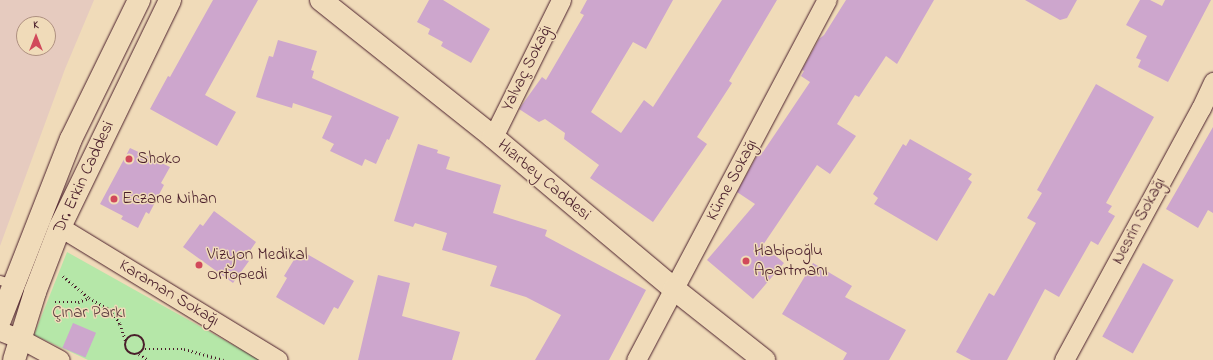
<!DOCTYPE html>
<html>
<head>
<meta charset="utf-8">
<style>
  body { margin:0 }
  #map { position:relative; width:1213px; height:360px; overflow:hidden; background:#f0dbb9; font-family:"Indie Flower",sans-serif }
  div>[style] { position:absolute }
  .built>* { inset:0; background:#e6cbbf }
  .green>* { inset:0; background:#b5e7a8 }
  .building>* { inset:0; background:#cda6cd; transform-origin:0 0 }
  .path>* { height:2.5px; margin-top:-1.25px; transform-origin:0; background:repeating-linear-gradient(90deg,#4a1f2b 0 1px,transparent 0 4px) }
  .path>.ring { margin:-1.25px; padding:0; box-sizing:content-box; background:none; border:2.5px solid #4a1f2b; border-radius:50% }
  .roads { filter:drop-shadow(0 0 1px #4a1f2b) drop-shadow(0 0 1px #4a1f2b) }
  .lane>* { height:9px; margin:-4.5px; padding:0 4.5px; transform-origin:4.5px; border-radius:4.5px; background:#f0dbb9 }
  .street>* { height:19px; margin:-9.5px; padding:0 9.5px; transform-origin:9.5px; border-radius:9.5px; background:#f0dbb9 }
  .secondary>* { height:22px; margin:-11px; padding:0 11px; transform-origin:11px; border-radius:11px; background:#f0dbb9 }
  .dots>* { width:11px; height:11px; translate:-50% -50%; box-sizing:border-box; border:2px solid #f0dbb9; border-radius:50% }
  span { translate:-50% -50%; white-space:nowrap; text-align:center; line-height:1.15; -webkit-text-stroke:3px #f0dbb9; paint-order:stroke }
  .street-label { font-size:17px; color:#4a1f2b }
  .poi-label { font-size:17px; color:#4a1f2b }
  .left { translate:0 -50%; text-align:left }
  .park-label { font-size:17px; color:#5a3d3e }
  .north { position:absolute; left:16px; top:16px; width:40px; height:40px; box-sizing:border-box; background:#f0dbb9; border:1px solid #ae9080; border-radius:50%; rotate:0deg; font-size:11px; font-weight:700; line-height:16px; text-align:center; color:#4a1f2b }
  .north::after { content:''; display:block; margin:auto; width:14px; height:18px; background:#d1495b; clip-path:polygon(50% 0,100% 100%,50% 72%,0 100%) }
</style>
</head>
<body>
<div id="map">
  <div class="built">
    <i style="clip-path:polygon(evenodd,0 0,94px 0,65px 69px,0 246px,0 0,24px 24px,48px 24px,48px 48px,24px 48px,24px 24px)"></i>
  </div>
  <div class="green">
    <i style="clip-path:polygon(67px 252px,260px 360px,88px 360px,34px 335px)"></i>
  </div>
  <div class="building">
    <i style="clip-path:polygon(213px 0,258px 0,205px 95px,236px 112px,217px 146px,150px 109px,168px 76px,170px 77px)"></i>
    <i style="clip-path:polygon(429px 0,443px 0,490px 29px,471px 63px,441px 46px,443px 42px,428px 34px,430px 29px,417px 22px)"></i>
    <i style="clip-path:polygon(587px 0,673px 0,646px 49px,633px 42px,591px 112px,621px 133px,644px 100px,653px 107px,722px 0,777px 0,729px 81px,732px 83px,697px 137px,707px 144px,653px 222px,590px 178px,599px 165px,564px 139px,565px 133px,545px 119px,539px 122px,519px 109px,542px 77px,546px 80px,584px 15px,580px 13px)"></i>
    <i style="clip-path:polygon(846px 0,934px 0,897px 64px,886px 56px,859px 97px,855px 95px,837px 124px,856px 136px,830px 174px,817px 165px,763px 245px,784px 263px,753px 299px,707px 260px,755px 204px,737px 192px,760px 150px,763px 152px,810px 82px,801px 76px,804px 71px,802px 70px,819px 39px,824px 35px)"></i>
    <i style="clip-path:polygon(1025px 0,1077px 0,1067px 18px,1060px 20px)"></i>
    <i style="clip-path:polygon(1140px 0,1150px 0,1162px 6px,1165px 0,1211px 0,1168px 82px,1138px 67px,1141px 60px,1136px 58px,1147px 36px,1126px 25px)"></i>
    <i style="clip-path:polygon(278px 40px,317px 51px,311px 70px,314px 71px,312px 78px,399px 117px,389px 140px,387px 139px,376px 164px,365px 159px,362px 166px,330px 151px,334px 144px,322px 138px,332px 116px,293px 103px,292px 108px,256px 97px,269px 56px,273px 57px)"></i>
    <i style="clip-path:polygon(1096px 84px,1154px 117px,1106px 203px,1112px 206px,1108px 212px,1115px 216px,1098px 245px,1091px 241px,1059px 297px,1045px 289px,1007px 360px,971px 360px,956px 352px,989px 293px,994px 296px,1036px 223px,1027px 218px,1042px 193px,1037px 190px)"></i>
    <i style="clip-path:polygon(1213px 127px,1213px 213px,1208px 210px,1198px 228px,1166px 209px)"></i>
    <i style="clip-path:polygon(910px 139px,972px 174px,968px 179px,972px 182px,937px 241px,874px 204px,878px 198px,873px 194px,903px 144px,906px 146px)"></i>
    <i style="clip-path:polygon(418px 144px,438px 150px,437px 153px,450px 157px,446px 169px,501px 185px,493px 213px,547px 230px,545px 236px,646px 290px,609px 360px,535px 360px,561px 315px,526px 297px,490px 286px,497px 266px,442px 250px,447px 233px,415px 223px,413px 227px,394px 221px)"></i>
    <i style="clip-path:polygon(130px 148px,170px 167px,161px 183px,164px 185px,149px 214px,146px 212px,138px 228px,121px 219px,123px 216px,100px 204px)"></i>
    <i style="clip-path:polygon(214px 211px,256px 242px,245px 258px,249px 261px,233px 283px,183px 247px,200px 224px,203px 226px)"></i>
    <i style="clip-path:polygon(300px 250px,354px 281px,338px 309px,334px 307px,324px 325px,276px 297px,287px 278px,284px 276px)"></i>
    <i style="clip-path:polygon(813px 263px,852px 286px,845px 297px,906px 330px,889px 360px,843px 360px,847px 353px,782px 314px)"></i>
    <i style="left:1143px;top:263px;width:35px;height:84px;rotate:29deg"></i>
    <i style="clip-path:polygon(378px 275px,410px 283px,402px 316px,460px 332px,452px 360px,358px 360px)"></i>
    <i style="left:73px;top:323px;width:25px;height:27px;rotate:23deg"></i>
  </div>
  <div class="path">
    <i style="left:63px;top:276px;width:34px;rotate:40deg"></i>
    <i style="left:89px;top:298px;width:21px;rotate:29deg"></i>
    <i style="left:107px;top:308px;width:11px;rotate:45deg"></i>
    <i style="left:115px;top:316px;width:9px;rotate:58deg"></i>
    <i style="left:120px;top:324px;width:18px;rotate:71deg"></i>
    <i style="left:55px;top:302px;width:23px"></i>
    <i style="left:78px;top:302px;width:12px;rotate:-20deg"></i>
    <i class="ring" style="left:125px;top:335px;width:17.5px;height:17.5px"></i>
    <i style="left:145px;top:349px;width:39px"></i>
    <i style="left:184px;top:349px;width:41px;rotate:15.4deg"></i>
    <i style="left:139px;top:354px;width:11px;rotate:34deg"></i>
  </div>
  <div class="roads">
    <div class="lane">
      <i style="left:0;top:280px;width:16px;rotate:18deg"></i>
    </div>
    <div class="street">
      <i style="left:493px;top:137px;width:153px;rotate:-63.6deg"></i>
      <i style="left:60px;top:227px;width:255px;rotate:31.4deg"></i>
      <i style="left:0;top:331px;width:22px;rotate:21deg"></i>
      <i style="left:21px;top:339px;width:44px;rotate:28.3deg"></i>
      <i style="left:636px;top:360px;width:408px;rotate:-62.1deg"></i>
      <i style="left:1064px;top:360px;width:287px;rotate:-61.5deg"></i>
      <i style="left:1201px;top:108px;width:29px;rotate:-65deg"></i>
    </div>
    <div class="secondary">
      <i style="left:321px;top:0;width:220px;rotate:38.5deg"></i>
      <i style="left:493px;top:137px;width:236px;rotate:40deg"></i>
      <i style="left:674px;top:289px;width:115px;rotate:38.3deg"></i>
      <i style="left:0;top:320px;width:194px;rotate:-68.6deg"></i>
      <i style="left:71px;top:139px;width:155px;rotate:-63.9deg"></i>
      <i style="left:14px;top:360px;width:71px;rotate:-72.8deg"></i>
      <i style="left:35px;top:292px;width:70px;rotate:-69deg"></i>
      <i style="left:60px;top:227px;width:252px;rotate:-64.1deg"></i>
    </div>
  </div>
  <div class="dots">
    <i style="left:129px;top:159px;background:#d1495b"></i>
    <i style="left:114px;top:199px;background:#d1495b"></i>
    <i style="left:746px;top:261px;background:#d1495b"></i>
    <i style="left:199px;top:265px;background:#d1495b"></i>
  </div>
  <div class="street-label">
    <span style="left:527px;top:68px;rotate:-64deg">Yalvaç Sokağı</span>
    <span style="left:84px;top:177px;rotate:-65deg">Dr. Erkin Caddesi</span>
    <span style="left:544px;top:180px;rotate:40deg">Hızırbey Caddesi</span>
    <span style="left:732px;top:180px;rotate:-62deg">Küme Sokağı</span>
    <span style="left:1139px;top:221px;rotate:-62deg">Nesrin Sokağı</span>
    <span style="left:169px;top:293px;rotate:31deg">Karaman Sokağı</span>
  </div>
  <div class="poi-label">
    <span class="left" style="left:137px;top:159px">Shoko</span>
    <span class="left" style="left:122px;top:199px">Eczane Nihan</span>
    <span class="left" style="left:754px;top:261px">Habipoğlu<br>Apartmanı</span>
    <span class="left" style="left:207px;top:265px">Vizyon Medikal<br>Ortopedi</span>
  </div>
  <div class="park-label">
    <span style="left:89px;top:313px">Çınar Parkı</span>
  </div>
  <div class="north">K</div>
</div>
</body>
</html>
